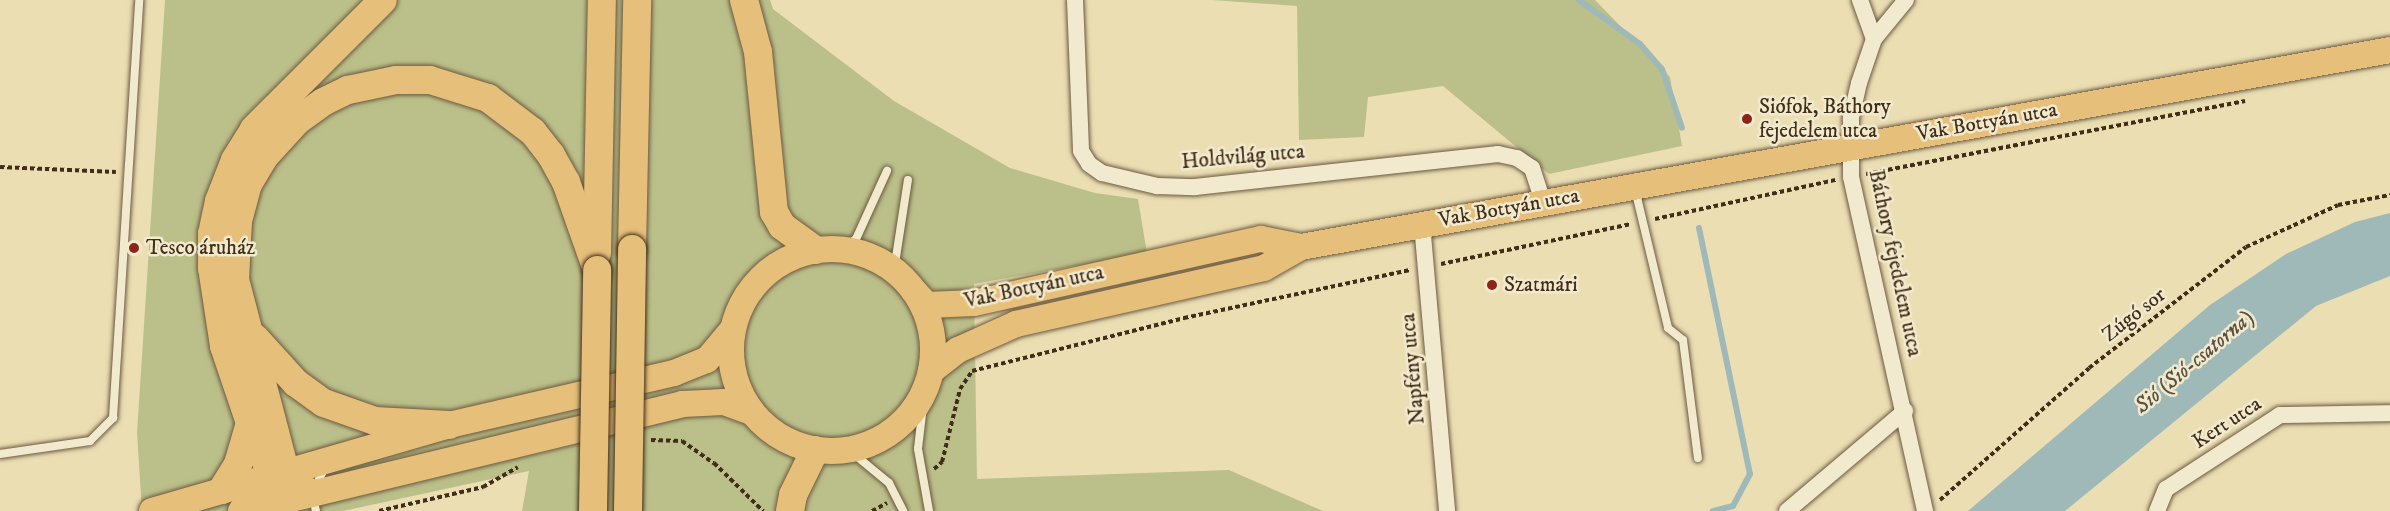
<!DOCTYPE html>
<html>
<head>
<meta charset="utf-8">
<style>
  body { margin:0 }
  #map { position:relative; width:2390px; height:511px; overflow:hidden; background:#ebdeb3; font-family:"IM FELL DW Pica",serif }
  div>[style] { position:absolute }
  .green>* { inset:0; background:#bbc08a }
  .water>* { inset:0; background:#9eb9b8 }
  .stream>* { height:6px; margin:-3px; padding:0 3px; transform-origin:3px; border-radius:3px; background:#9eb9b8 }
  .path>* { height:4px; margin-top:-2px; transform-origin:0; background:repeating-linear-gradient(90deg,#422d18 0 4.5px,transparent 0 7.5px) }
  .roads { filter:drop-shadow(0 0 2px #6c593f) drop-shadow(0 0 2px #6c593f) }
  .service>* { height:8px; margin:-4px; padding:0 4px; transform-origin:4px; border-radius:4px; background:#f2eace }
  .minor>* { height:16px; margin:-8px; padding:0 8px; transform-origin:8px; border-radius:8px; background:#f2eace }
  .primary>* { height:26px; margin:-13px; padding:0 13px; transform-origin:13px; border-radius:13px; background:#e6bf7a }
  .primary>.ring { margin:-13px; padding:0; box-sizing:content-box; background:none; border:26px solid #e6bf7a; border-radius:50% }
  .motorway>* { height:28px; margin:-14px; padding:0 14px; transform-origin:14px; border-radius:14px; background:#e6bf7a }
  .bridges { filter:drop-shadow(0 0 2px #422d18) drop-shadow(0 0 2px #422d18) }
  .motorway-bridge>* { height:28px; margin:-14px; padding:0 14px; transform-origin:14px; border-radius:14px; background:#e6bf7a }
  .dots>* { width:16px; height:16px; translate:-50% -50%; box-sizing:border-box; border:3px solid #f2eace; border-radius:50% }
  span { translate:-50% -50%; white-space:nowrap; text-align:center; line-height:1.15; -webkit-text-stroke:5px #f2eace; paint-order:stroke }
  .poi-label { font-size:21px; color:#422d18 }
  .left { translate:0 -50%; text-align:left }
  .street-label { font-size:21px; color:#422d18 }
  .water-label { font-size:22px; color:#595040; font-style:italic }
</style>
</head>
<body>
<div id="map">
  <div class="green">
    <i style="clip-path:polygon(165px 0,770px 0,773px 9px,894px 101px,1010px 168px,1095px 193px,1138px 199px,1147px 253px,974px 284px,977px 479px,1229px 470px,1323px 511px,522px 511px,529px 471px,343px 511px,142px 511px,137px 433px)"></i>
    <i style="clip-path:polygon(1212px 0,1595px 0,1670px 77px,1682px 146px,1549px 174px,1443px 86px,1368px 97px,1364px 137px,1299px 140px,1297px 6px)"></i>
  </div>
  <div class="water">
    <i style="clip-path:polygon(2390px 213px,2390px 276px,2316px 306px,2065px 511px,1968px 511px,2210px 305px,2286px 254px,2355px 222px)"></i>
  </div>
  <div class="stream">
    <i style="left:1579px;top:0;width:75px;rotate:35.8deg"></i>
    <i style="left:1640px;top:44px;width:33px;rotate:49deg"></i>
    <i style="left:1662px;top:69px;width:62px;rotate:71.3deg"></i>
    <i style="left:1699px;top:228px;width:251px;rotate:78.3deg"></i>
    <i style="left:1750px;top:474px;width:36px;rotate:118deg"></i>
    <i style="left:1733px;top:506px;width:21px;rotate:166deg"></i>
  </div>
  <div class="path">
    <i style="left:0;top:167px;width:116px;rotate:2.5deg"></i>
    <i style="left:1866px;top:174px;width:386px;rotate:-10.9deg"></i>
    <i style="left:1655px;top:219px;width:185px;rotate:-12.2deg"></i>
    <i style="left:1441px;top:264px;width:193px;rotate:-11.9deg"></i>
    <i style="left:651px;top:440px;width:31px;rotate:2deg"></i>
    <i style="left:682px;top:441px;width:39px;rotate:35deg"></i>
    <i style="left:714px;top:463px;width:69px;rotate:44.4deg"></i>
    <i style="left:934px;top:469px;width:11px;rotate:-41deg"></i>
    <i style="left:942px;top:462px;width:75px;rotate:-76.1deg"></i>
    <i style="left:960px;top:389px;width:22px;rotate:-56deg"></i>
    <i style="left:972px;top:371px;width:219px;rotate:-14deg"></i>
    <i style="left:1184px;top:318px;width:231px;rotate:-12deg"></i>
    <i style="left:1940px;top:500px;width:199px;rotate:-41.5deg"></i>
    <i style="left:2089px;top:368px;width:198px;rotate:-37.6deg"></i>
    <i style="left:2246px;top:247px;width:101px;rotate:-24.5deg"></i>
    <i style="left:2338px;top:205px;width:53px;rotate:-10.9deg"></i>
    <i style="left:379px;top:511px;width:107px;rotate:-13deg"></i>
    <i style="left:483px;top:487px;width:40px;rotate:-29.7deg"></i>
    <i style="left:872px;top:511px;width:17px;rotate:-28deg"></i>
  </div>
  <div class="roads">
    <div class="service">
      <i style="left:1635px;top:189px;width:143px;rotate:76.6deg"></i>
      <i style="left:1668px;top:328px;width:19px;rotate:39deg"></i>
      <i style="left:1683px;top:340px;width:119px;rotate:82.8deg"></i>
      <i style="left:843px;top:249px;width:16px;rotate:-38deg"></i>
      <i style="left:856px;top:239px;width:75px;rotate:-65.5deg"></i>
      <i style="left:894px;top:270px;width:91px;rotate:-81.2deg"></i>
      <i style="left:925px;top:389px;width:60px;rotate:96.7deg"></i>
      <i style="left:918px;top:449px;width:63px;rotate:79.9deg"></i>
      <i style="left:849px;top:450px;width:52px;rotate:39.5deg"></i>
      <i style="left:889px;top:483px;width:31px;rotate:63deg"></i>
      <i style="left:0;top:454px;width:91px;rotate:-8.2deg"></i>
      <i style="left:90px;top:441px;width:33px;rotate:-45deg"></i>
      <i style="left:113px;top:418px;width:419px;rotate:-86.4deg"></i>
      <i style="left:316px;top:511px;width:18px;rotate:-103deg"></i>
      <i style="left:312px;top:493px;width:29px;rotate:-63deg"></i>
    </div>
    <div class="minor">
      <i style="left:1075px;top:0;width:151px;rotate:87.7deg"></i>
      <i style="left:1081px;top:151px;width:15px;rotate:58deg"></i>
      <i style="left:1089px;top:164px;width:16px;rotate:35deg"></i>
      <i style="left:1102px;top:173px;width:57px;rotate:13.3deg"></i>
      <i style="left:1157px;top:186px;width:38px;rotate:2deg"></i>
      <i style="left:1195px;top:187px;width:305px;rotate:-6.2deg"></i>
      <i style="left:1498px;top:154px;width:19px;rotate:12deg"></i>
      <i style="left:1517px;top:158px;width:18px;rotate:34deg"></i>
      <i style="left:1532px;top:168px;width:36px;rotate:72deg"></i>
      <i style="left:1860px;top:0;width:41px;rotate:70.3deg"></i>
      <i style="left:1906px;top:0;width:50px;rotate:129.4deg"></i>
      <i style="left:1874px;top:39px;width:46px;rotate:108.8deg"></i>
      <i style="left:1859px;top:83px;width:37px;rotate:103deg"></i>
      <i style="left:1851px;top:119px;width:58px;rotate:90deg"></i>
      <i style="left:1851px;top:177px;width:342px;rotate:77.5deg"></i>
      <i style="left:1422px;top:224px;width:288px;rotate:85deg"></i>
      <i style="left:1787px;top:511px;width:155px;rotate:-40.3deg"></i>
      <i style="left:2157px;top:511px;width:24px;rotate:-68deg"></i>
      <i style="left:2166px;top:489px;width:136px;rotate:-33deg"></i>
      <i style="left:2280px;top:415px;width:110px;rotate:-1deg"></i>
    </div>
    <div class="primary">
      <i class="ring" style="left:731px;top:249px;width:176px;height:176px"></i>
      <i style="left:914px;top:291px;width:19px;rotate:47deg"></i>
      <i style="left:927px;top:305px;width:47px;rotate:-2.4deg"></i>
      <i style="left:974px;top:303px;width:294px;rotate:-12.6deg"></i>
      <i style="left:1261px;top:239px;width:41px;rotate:11.3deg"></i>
      <i style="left:931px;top:371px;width:34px;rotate:-38deg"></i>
      <i style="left:958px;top:350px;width:64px;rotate:-24.1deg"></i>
      <i style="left:1016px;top:324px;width:254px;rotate:-12.7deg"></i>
      <i style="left:1264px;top:268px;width:43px;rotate:-29.6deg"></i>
      <i style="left:1301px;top:247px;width:1107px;rotate:-10.25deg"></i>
      <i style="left:152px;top:511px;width:309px;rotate:-16.1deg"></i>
      <i style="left:449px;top:425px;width:231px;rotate:-13deg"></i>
      <i style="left:674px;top:373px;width:35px;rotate:-22deg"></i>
      <i style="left:707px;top:360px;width:40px;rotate:-50deg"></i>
      <i style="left:241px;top:511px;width:454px;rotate:-13.6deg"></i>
      <i style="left:682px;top:404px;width:42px;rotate:-2.7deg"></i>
      <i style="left:724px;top:402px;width:30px;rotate:20deg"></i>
    </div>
    <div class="motorway">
      <i style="left:744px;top:0;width:54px;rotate:74.9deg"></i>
      <i style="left:758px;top:52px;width:161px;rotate:84.3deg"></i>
      <i style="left:774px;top:212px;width:16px;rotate:60deg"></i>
      <i style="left:782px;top:226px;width:41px;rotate:36deg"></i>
      <i style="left:632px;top:249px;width:249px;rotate:-88.8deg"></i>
      <i style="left:597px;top:253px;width:253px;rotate:-88.9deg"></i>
      <i style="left:255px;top:338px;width:61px;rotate:47.7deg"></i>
      <i style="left:296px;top:383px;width:34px;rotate:36deg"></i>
      <i style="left:324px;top:403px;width:54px;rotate:19.4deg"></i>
      <i style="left:375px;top:421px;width:74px;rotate:3.1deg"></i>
      <i style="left:222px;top:490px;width:31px;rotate:-58deg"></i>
      <i style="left:238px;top:464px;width:43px;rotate:-73.7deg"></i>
      <i style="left:312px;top:493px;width:43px;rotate:-158.2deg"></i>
      <i style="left:272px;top:477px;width:58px;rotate:-112.2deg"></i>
      <i style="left:250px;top:423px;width:81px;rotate:-108.7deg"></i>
      <i style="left:224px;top:346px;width:79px;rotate:-98.7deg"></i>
      <i style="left:212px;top:268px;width:34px;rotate:-90deg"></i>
      <i style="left:212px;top:234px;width:34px;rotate:-78deg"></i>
      <i style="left:219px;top:201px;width:44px;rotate:-68.7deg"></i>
      <i style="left:235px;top:160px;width:36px;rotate:-58deg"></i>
      <i style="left:254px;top:129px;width:182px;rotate:-45deg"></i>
      <i style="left:269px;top:504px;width:34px;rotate:-60deg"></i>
      <i style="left:286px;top:474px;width:201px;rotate:-104.7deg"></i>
      <i style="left:235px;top:280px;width:59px;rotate:-87.1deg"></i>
      <i style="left:238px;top:221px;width:38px;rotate:-75deg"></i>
      <i style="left:248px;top:184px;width:31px;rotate:-59deg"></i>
      <i style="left:264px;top:157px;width:49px;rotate:-47.5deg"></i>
      <i style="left:297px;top:121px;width:32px;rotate:-36deg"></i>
      <i style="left:323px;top:102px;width:28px;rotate:-26deg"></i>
      <i style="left:348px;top:90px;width:49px;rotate:-11.8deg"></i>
      <i style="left:396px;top:80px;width:34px"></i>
      <i style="left:430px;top:80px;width:61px;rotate:17.2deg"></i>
      <i style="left:488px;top:98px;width:56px;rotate:37.1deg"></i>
      <i style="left:533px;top:132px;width:29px;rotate:52deg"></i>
      <i style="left:551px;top:155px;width:31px;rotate:61deg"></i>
      <i style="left:566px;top:182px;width:93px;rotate:70.6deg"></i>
      <i style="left:790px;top:511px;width:16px;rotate:-79deg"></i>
      <i style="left:793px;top:495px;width:50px;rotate:-63.9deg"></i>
    </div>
  </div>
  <div class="bridges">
    <div class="motorway-bridge">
      <i style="left:593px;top:511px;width:241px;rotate:-89deg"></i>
      <i style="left:628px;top:511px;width:262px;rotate:-89.1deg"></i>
    </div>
  </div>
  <div class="dots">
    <i style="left:1747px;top:119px;background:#8f2418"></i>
    <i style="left:134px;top:248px;background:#8f2418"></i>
    <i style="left:1492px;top:285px;background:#8f2418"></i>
  </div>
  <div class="poi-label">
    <span class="left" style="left:1759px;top:119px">Siófok, Báthory<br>fejedelem utca</span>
    <span class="left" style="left:146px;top:248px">Tesco áruház</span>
    <span class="left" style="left:1504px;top:285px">Szatmári</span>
  </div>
  <div class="street-label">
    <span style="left:1987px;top:122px;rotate:-10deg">Vak Bottyán utca</span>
    <span style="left:1243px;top:157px;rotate:-5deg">Holdvilág utca</span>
    <span style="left:1509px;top:208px;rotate:-10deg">Vak Bottyán utca</span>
    <span style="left:1895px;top:263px;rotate:78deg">Báthory fejedelem utca</span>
    <span style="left:1034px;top:287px;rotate:-12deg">Vak Bottyán utca</span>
    <span style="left:2134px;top:315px;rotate:-38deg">Zúgó sor</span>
    <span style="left:1413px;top:369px;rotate:-95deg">Napfény utca</span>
    <span style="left:2227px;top:423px;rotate:-33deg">Kert utca</span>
  </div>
  <div class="water-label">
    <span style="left:2194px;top:362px;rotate:-40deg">Sió (Sió-csatorna)</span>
  </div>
</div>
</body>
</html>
